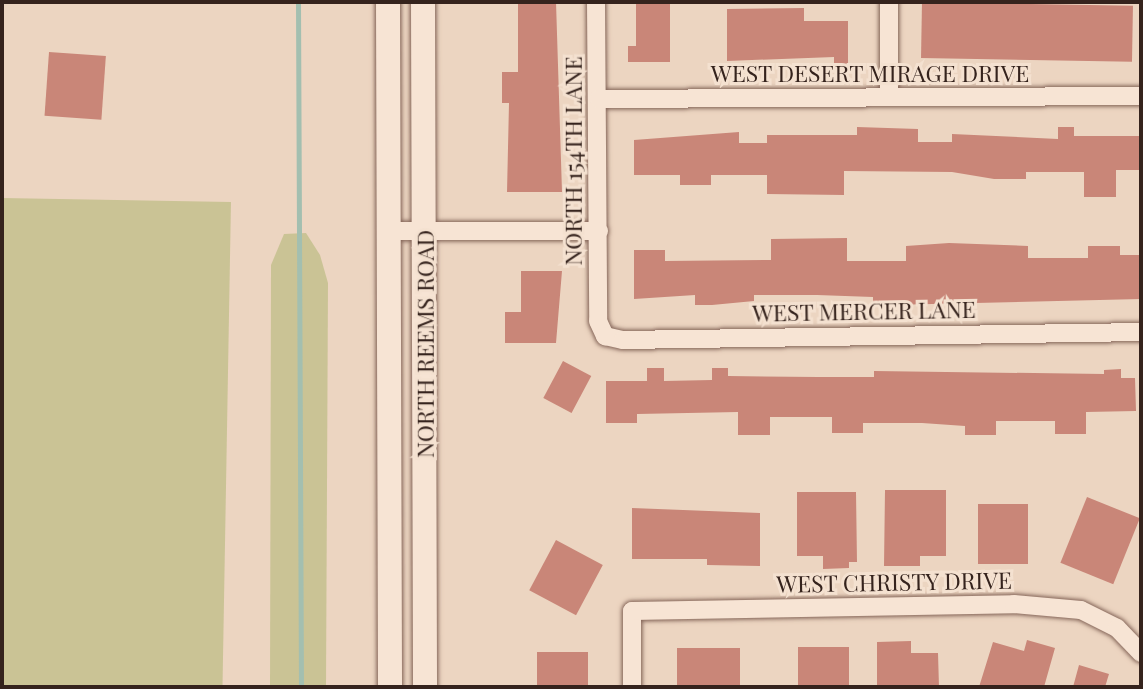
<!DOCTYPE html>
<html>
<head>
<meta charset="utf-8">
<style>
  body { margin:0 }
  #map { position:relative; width:1143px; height:689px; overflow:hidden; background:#ecd5c1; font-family:"Playfair Display",serif }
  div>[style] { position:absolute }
  .green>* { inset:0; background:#cac395; transform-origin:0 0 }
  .stream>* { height:5px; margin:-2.5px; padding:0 2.5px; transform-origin:2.5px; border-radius:2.5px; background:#a3bfb0 }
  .building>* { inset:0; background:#c98678; transform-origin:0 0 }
  .roads { filter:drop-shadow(0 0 2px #856659) drop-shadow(0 0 2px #856659) }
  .minor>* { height:18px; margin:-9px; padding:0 9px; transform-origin:9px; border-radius:9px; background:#f7e4d4 }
  .secondary>* { height:24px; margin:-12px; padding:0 12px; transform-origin:12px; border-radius:12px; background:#f7e4d4 }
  span { translate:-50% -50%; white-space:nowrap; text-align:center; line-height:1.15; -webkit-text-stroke:6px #f4e1d0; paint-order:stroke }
  .street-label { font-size:23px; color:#35231d }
  .frame { position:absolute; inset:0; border:4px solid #35231d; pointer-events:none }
</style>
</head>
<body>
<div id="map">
  <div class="green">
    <i style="left:2px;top:198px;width:229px;height:489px;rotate:1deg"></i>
    <i style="clip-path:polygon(306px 233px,320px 255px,328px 283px,326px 687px,270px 687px,271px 265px,284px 234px)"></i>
  </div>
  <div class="stream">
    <i style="left:298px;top:2px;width:685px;rotate:89.75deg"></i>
  </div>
  <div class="building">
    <i style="clip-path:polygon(518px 2px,556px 2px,562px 192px,507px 192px,509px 103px,502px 103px,502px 72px,518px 72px)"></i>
    <i style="clip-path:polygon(636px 2px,670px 2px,670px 62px,628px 62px,628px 46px,636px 46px)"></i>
    <i style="left:922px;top:2px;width:211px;height:56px;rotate:1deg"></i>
    <i style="clip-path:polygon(804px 8px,804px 21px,848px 21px,848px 66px,834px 66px,834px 57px,727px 61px,727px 9px)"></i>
    <i style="left:49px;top:52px;width:57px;height:64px;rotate:4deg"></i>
    <i style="clip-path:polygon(857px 127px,918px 129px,918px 142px,952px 142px,952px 134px,1058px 139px,1058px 127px,1074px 127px,1074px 136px,1141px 136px,1141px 170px,1116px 170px,1116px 197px,1084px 197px,1084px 172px,1026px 172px,1026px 179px,994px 179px,952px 172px,844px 171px,844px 195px,767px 194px,767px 175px,711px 175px,711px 185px,680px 185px,680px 175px,634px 175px,634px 140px,739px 132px,739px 143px,767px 143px,767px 135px,857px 135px)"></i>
    <i style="clip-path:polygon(847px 238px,847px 261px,906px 261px,906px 246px,949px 243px,1028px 246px,1028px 258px,1088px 258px,1088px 246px,1120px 246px,1120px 255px,1141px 255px,1141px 299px,890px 305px,873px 305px,873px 297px,817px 295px,754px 295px,754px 301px,712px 305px,695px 305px,695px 295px,634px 299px,634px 250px,665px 250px,665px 261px,771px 260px,771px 239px)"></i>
    <i style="clip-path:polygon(521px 271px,562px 271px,556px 343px,505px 343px,505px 312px,521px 312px)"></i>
    <i style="left:563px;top:361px;width:32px;height:42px;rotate:28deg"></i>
    <i style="clip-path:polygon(647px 368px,664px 368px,664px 381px,712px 380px,712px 368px,728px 368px,728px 376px,818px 377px,874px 377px,874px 371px,1104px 374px,1104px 370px,1121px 369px,1121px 378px,1135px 378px,1136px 411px,1086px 412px,1086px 434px,1055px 434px,1055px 421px,996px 421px,996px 435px,965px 435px,965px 426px,922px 423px,863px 423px,863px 433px,832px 433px,832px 417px,770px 417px,770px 435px,738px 435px,738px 412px,637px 414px,637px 423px,606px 423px,606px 381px,647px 381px)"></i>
    <i style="clip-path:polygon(885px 490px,946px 490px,946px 556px,920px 556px,920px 566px,884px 566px)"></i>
    <i style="clip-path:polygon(797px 492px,856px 492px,857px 562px,849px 562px,849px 568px,823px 569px,823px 556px,797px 556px)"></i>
    <i style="left:1087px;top:497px;width:57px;height:71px;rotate:22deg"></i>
    <i style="left:978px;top:504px;width:50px;height:60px"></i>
    <i style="clip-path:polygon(632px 508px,760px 513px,760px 566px,707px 565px,707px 559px,632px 559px)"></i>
    <i style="left:556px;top:540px;width:53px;height:57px;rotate:28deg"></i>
    <i style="clip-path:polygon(1027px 640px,1055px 648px,1044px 687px,979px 687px,993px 642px,1024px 651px)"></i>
    <i style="clip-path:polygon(911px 641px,911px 653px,938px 653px,939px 687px,877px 687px,877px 642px)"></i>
    <i style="left:798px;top:647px;width:51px;height:40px"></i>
    <i style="left:677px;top:648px;width:63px;height:39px"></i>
    <i style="left:537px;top:652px;width:51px;height:35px"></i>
    <i style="clip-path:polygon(1079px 665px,1109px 674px,1105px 687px,1073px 687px)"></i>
  </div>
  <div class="roads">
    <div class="minor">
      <i style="left:596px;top:2px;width:319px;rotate:89.6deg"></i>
      <i style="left:598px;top:321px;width:17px;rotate:65deg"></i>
      <i style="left:605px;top:336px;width:18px;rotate:13deg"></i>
      <i style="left:623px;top:340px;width:518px;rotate:-0.88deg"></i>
      <i style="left:889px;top:2px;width:95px;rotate:90deg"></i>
      <i style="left:599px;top:99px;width:542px;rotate:-0.32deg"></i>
      <i style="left:389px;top:231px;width:210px"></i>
      <i style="left:632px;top:687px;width:76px;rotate:-90deg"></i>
      <i style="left:632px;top:611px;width:382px;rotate:-1deg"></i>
      <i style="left:1014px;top:604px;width:67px;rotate:5.1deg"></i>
      <i style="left:1081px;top:610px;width:40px;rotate:26.6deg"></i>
      <i style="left:1117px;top:628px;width:35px;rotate:46deg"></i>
    </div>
    <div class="secondary">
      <i style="left:388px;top:2px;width:685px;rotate:89.83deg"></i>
      <i style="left:423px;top:2px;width:685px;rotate:89.83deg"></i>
    </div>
  </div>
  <div class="street-label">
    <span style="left:870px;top:73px">WEST DESERT MIRAGE DRIVE</span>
    <span style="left:573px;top:161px;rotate:-90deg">NORTH 154TH LANE</span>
    <span style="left:864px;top:311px;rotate:-1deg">WEST MERCER LANE</span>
    <span style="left:425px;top:344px;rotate:-90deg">NORTH REEMS ROAD</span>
    <span style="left:894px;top:582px;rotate:-1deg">WEST CHRISTY DRIVE</span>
  </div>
  <div class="frame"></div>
</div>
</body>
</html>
